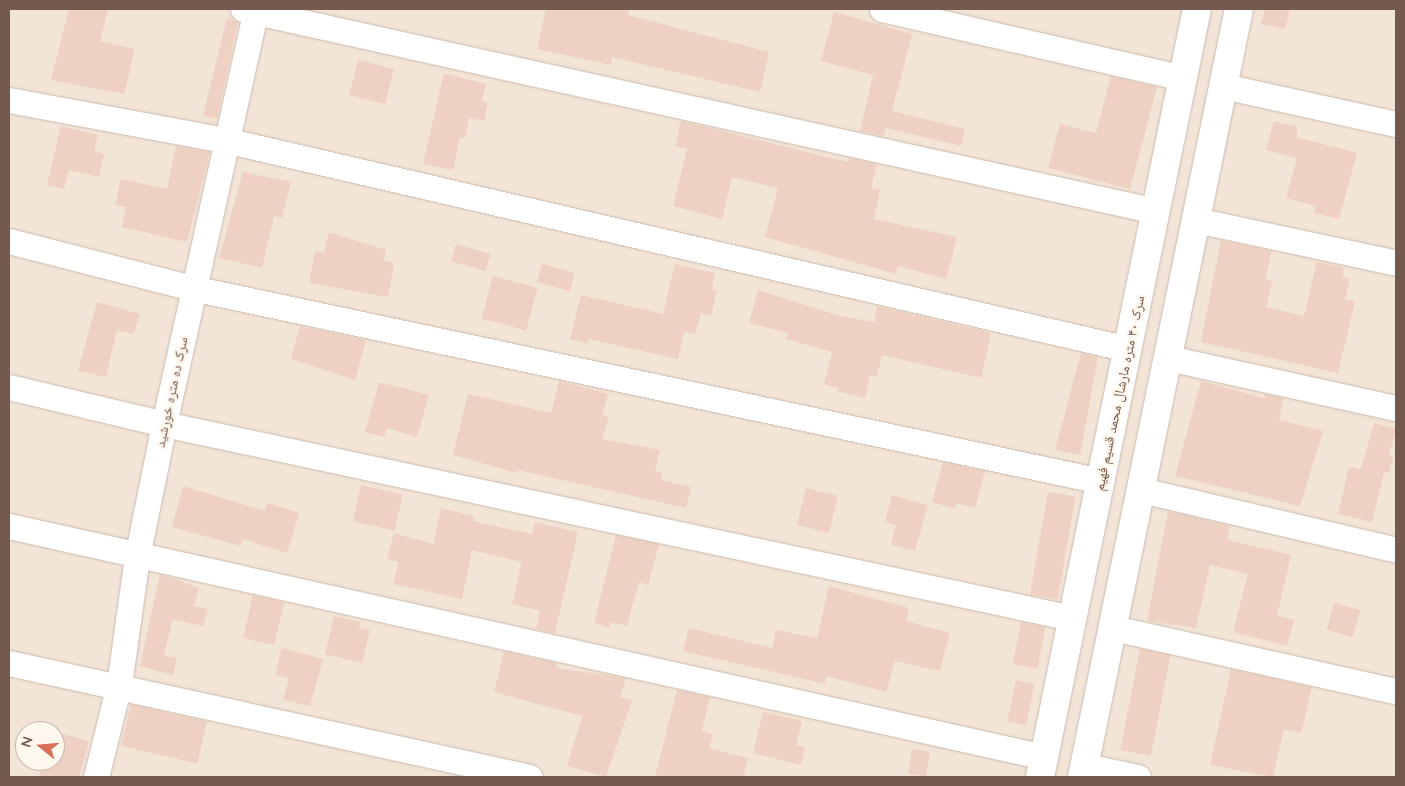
<!DOCTYPE html>
<html>
<head>
<meta charset="utf-8">
<style>
  body { margin:0 }
  #map { position:relative; width:1405px; height:786px; overflow:hidden; background:#fbf3e8; font-family:Quicksand,"Noto Naskh Arabic",sans-serif }
  div>[style] { position:absolute }
  .residential>* { inset:0; background:#f2e4d7 }
  .building>* { inset:0; background:#eed1c2; transform-origin:0 0 }
  .roads { filter:drop-shadow(0 0 1px #ccbaaf) drop-shadow(0 0 1px #ccbaaf) }
  .street>* { height:25px; margin:-12.5px; padding:0 12.5px; transform-origin:12.5px; border-radius:12.5px; background:#fff }
  .secondary>* { height:28px; margin:-14px; padding:0 14px; transform-origin:14px; border-radius:14px; background:#fff }
  span { translate:-50% -50%; white-space:nowrap; text-align:center; line-height:1.15; -webkit-text-stroke:5px #fef7ee; paint-order:stroke }
  .street-label { font-size:14px; color:#73594e }
  .frame { position:absolute; inset:0; border:10px solid #73594e; pointer-events:none }
  .north { position:absolute; left:15px; top:721px; width:50px; height:50px; box-sizing:border-box; background:#fef7ee; border:1px solid #c6b8ae; border-radius:50%; rotate:287deg; font-size:14px; font-weight:700; line-height:20px; text-align:center; color:#73594e }
  .north::after { content:''; display:block; margin:auto; width:18px; height:22px; background:#da6f58; clip-path:polygon(50% 0,100% 100%,50% 72%,0 100%) }
</style>
</head>
<body>
<div id="map">
  <div class="residential">
    <i style="clip-path:polygon(evenodd,9px 9px,1396px 9px,1396px 777px,9px 777px,9px 9px,25px 731px,55px 731px,55px 761px,25px 761px,25px 731px)"></i>
  </div>
  <div class="building">
    <i style="clip-path:polygon(69px 9px,108px 9px,100px 41px,135px 49px,124px 94px,51px 80px)"></i>
    <i style="clip-path:polygon(546px 9px,629px 9px,628px 15px,769px 52px,760px 92px,612px 57px,611px 65px,537px 49px)"></i>
    <i style="clip-path:polygon(1265px 9px,1290px 9px,1285px 29px,1261px 24px)"></i>
    <i style="clip-path:polygon(834px 12px,912px 34px,892px 111px,965px 129px,961px 146px,886px 128px,884px 136px,860px 131px,873px 75px,821px 61px)"></i>
    <i style="clip-path:polygon(227px 18px,238px 22px,217px 119px,203px 116px)"></i>
    <i style="left:358px;top:60px;width:37px;height:36px;rotate:14deg"></i>
    <i style="clip-path:polygon(444px 73px,486px 84px,482px 101px,488px 103px,484px 121px,469px 118px,465px 138px,460px 137px,453px 170px,423px 164px)"></i>
    <i style="clip-path:polygon(1111px 76px,1157px 87px,1130px 189px,1048px 168px,1060px 124px,1096px 133px)"></i>
    <i style="clip-path:polygon(681px 121px,848px 162px,850px 158px,877px 164px,871px 188px,880px 190px,874px 219px,957px 237px,946px 279px,898px 266px,896px 274px,765px 237px,778px 188px,732px 177px,722px 219px,673px 206px,687px 149px,675px 146px)"></i>
    <i style="clip-path:polygon(1274px 121px,1298px 127px,1296px 137px,1357px 153px,1339px 219px,1314px 213px,1316px 206px,1286px 198px,1297px 158px,1266px 150px)"></i>
    <i style="clip-path:polygon(61px 126px,98px 135px,94px 151px,104px 154px,99px 177px,69px 170px,64px 189px,47px 185px)"></i>
    <i style="clip-path:polygon(176px 146px,210px 152px,187px 242px,122px 227px,126px 207px,115px 205px,121px 179px,167px 189px)"></i>
    <i style="clip-path:polygon(243px 172px,291px 182px,282px 218px,274px 216px,262px 268px,219px 258px)"></i>
    <i style="clip-path:polygon(329px 232px,386px 250px,384px 261px,394px 263px,388px 297px,309px 283px,315px 251px,324px 253px)"></i>
    <i style="clip-path:polygon(1221px 240px,1272px 251px,1265px 279px,1272px 281px,1266px 307px,1304px 316px,1317px 262px,1344px 268px,1342px 277px,1350px 279px,1345px 299px,1355px 301px,1338px 373px,1201px 342px)"></i>
    <i style="left:456px;top:244px;width:36px;height:18px;rotate:16deg"></i>
    <i style="left:542px;top:264px;width:34px;height:19px;rotate:15deg"></i>
    <i style="clip-path:polygon(675px 264px,715px 273px,712px 289px,717px 291px,711px 316px,701px 313px,695px 334px,684px 332px,678px 359px,589px 339px,588px 344px,570px 339px,581px 295px,663px 314px)"></i>
    <i style="left:493px;top:276px;width:46px;height:44px;rotate:15deg"></i>
    <i style="clip-path:polygon(758px 290px,840px 316px,874px 322px,877px 306px,991px 333px,981px 378px,882px 355px,877px 377px,870px 375px,865px 398px,837px 391px,839px 388px,824px 384px,832px 352px,786px 339px,788px 333px,749px 323px)"></i>
    <i style="clip-path:polygon(97px 302px,140px 314px,134px 334px,117px 330px,106px 377px,78px 371px)"></i>
    <i style="clip-path:polygon(300px 326px,366px 340px,355px 380px,291px 359px)"></i>
    <i style="clip-path:polygon(1081px 353px,1098px 357px,1080px 455px,1055px 450px)"></i>
    <i style="clip-path:polygon(559px 381px,608px 394px,602px 415px,609px 416px,602px 439px,660px 450px,655px 471px,663px 473px,661px 480px,691px 487px,686px 508px,518px 470px,517px 473px,453px 455px,468px 394px,551px 413px)"></i>
    <i style="clip-path:polygon(1201px 381px,1264px 398px,1265px 394px,1283px 398px,1279px 420px,1323px 431px,1300px 506px,1175px 476px)"></i>
    <i style="clip-path:polygon(379px 382px,429px 395px,417px 437px,387px 428px,384px 437px,365px 432px)"></i>
    <i style="clip-path:polygon(1374px 423px,1396px 429px,1389px 455px,1393px 456px,1389px 473px,1384px 472px,1372px 522px,1338px 514px,1349px 467px,1361px 469px)"></i>
    <i style="clip-path:polygon(943px 462px,985px 471px,975px 508px,956px 503px,955px 509px,932px 502px)"></i>
    <i style="left:361px;top:485px;width:43px;height:37px;rotate:13deg"></i>
    <i style="clip-path:polygon(183px 486px,265px 511px,267px 503px,299px 513px,287px 553px,242px 539px,241px 546px,172px 527px)"></i>
    <i style="left:806px;top:488px;width:33px;height:38px;rotate:14deg"></i>
    <i style="left:1048px;top:492px;width:28px;height:104px;rotate:10deg"></i>
    <i style="clip-path:polygon(892px 495px,928px 505px,915px 551px,891px 545px,896px 525px,885px 522px)"></i>
    <i style="clip-path:polygon(441px 508px,474px 516px,473px 521px,532px 534px,535px 522px,578px 532px,555px 633px,536px 629px,540px 611px,512px 604px,522px 562px,472px 550px,462px 599px,393px 584px,399px 562px,387px 559px,394px 533px,433px 544px)"></i>
    <i style="clip-path:polygon(1168px 511px,1230px 526px,1227px 540px,1291px 555px,1277px 616px,1294px 620px,1287px 646px,1233px 632px,1248px 574px,1210px 565px,1196px 628px,1147px 621px)"></i>
    <i style="clip-path:polygon(616px 535px,659px 544px,648px 585px,639px 582px,627px 626px,611px 622px,610px 628px,594px 623px)"></i>
    <i style="clip-path:polygon(160px 574px,199px 588px,194px 606px,208px 609px,203px 626px,173px 619px,164px 655px,177px 658px,173px 675px,140px 666px)"></i>
    <i style="clip-path:polygon(829px 586px,909px 608px,906px 621px,950px 633px,940px 671px,895px 661px,886px 692px,826px 676px,825px 684px,683px 651px,689px 628px,772px 648px,776px 630px,817px 638px)"></i>
    <i style="left:253px;top:595px;width:32px;height:44px;rotate:13deg"></i>
    <i style="left:1334px;top:603px;width:27px;height:28px;rotate:15deg"></i>
    <i style="clip-path:polygon(334px 616px,361px 622px,359px 628px,370px 630px,362px 663px,325px 654px)"></i>
    <i style="left:1021px;top:622px;width:25px;height:43px;rotate:11deg"></i>
    <i style="clip-path:polygon(282px 648px,323px 659px,310px 706px,283px 700px,289px 678px,275px 675px)"></i>
    <i style="left:1140px;top:649px;width:31px;height:103px;rotate:11deg"></i>
    <i style="clip-path:polygon(504px 651px,557px 663px,556px 668px,626px 678px,620px 697px,632px 700px,606px 777px,567px 766px,582px 716px,494px 692px)"></i>
    <i style="clip-path:polygon(1231px 669px,1312px 687px,1301px 733px,1284px 729px,1273px 777px,1210px 765px)"></i>
    <i style="left:1016px;top:680px;width:19px;height:42px;rotate:12deg"></i>
    <i style="clip-path:polygon(677px 690px,710px 697px,702px 731px,713px 734px,709px 748px,748px 758px,743px 777px,655px 777px)"></i>
    <i style="left:131px;top:704px;width:78px;height:43px;rotate:13deg"></i>
    <i style="clip-path:polygon(763px 712px,802px 721px,796px 745px,805px 747px,801px 765px,753px 753px)"></i>
    <i style="clip-path:polygon(55px 732px,89px 741px,79px 777px,39px 777px,42px 763px,35px 761px,55px 761px)"></i>
    <i style="left:912px;top:749px;width:18px;height:25px;rotate:9deg"></i>
  </div>
  <div class="roads">
    <div class="street">
      <i style="left:243px;top:9px;width:935px;rotate:12.48deg"></i>
      <i style="left:882px;top:9px;width:309px;rotate:12.9deg"></i>
      <i style="left:1223px;top:86px;width:177px;rotate:12.4deg"></i>
      <i style="left:9px;top:100px;width:220px;rotate:10.5deg"></i>
      <i style="left:225px;top:140px;width:927px;rotate:13.03deg"></i>
      <i style="left:1196px;top:220px;width:205px;rotate:12.1deg"></i>
      <i style="left:9px;top:241px;width:189px;rotate:14.4deg"></i>
      <i style="left:192px;top:288px;width:929px;rotate:11.99deg"></i>
      <i style="left:1168px;top:358px;width:233px;rotate:12.4deg"></i>
      <i style="left:9px;top:387px;width:159px;rotate:13.4deg"></i>
      <i style="left:164px;top:424px;width:928px;rotate:12.06deg"></i>
      <i style="left:1141px;top:490px;width:262px;rotate:13.2deg"></i>
      <i style="left:9px;top:526px;width:1060px;rotate:12.58deg"></i>
      <i style="left:1113px;top:628px;width:290px;rotate:12.6deg"></i>
      <i style="left:9px;top:663px;width:533px;rotate:12.34deg"></i>
      <i style="left:1085px;top:766px;width:54px;rotate:11.7deg"></i>
      <i style="left:96px;top:777px;width:95px;rotate:-76deg"></i>
      <i style="left:119px;top:685px;width:129px;rotate:-82deg"></i>
      <i style="left:137px;top:557px;width:136px;rotate:-78.5deg"></i>
      <i style="left:164px;top:424px;width:425px;rotate:-77.5deg"></i>
    </div>
    <div class="secondary">
      <i style="left:1040px;top:777px;width:784px;rotate:-78.45deg"></i>
      <i style="left:1082px;top:777px;width:784px;rotate:-78.45deg"></i>
    </div>
  </div>
  <div class="street-label">
    <span style="left:171px;top:392px;rotate:-78deg">سرک ده متره خورشید</span>
    <span style="left:1119px;top:393px;rotate:-78deg">سرک ۴۰ متره مارشال محمد قسیم فهیم</span>
  </div>
  <div class="frame"></div>
  <div class="north">N</div>
</div>
</body>
</html>
